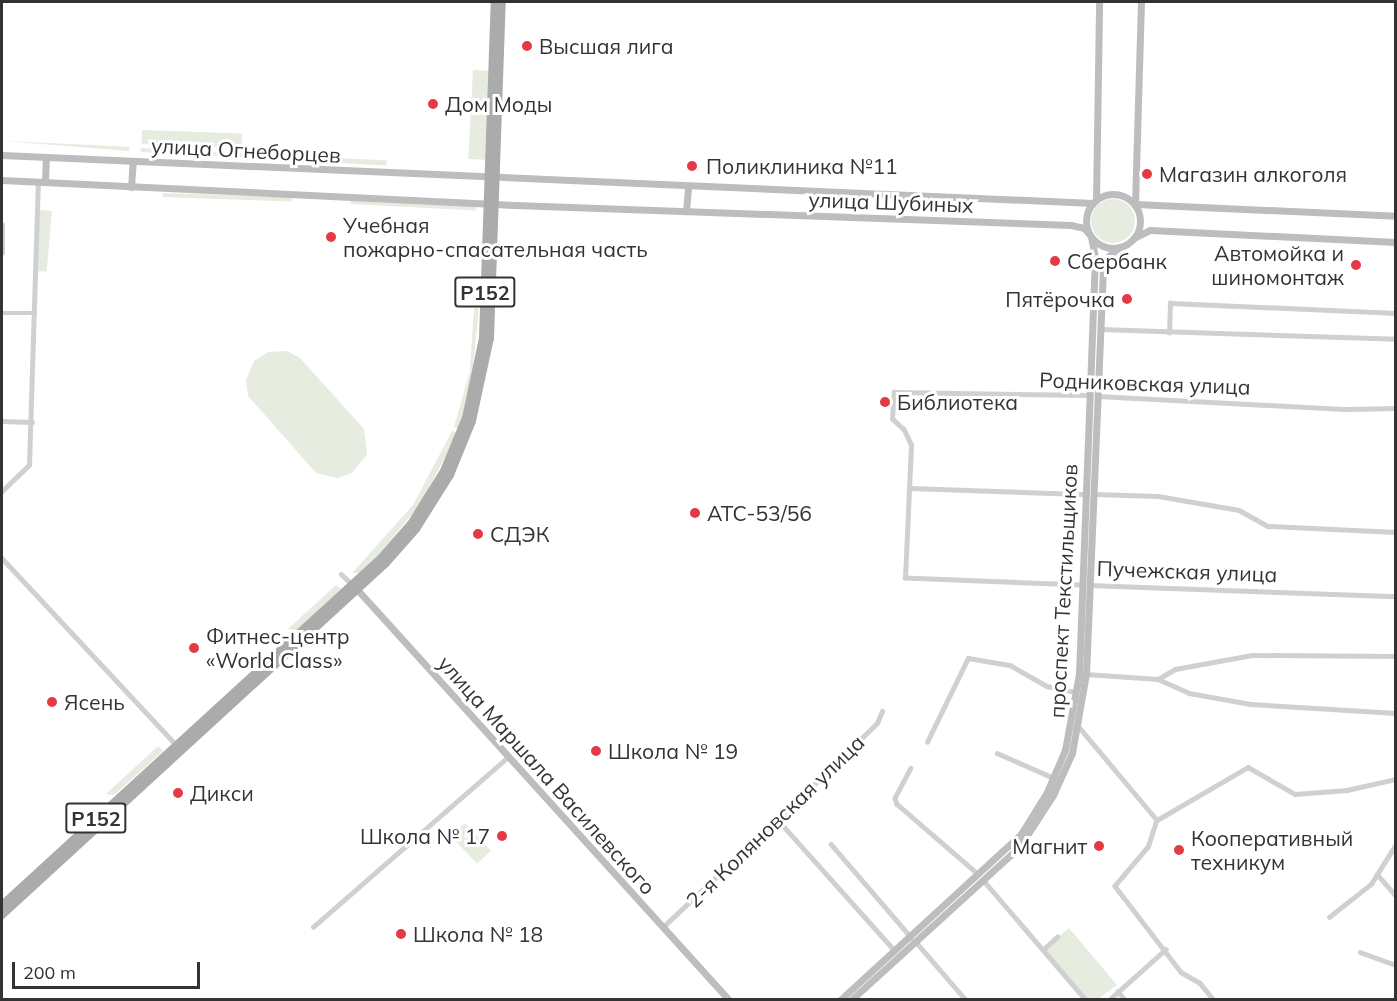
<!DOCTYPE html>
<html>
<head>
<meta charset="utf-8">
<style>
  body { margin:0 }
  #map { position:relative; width:1397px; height:1001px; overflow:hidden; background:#fff; font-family:Mulish,sans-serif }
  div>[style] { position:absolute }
  .green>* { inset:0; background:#e6ecdf; transform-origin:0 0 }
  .round { border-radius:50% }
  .street>* { height:4.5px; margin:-2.25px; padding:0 2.25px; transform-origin:2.25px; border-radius:2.25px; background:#d0d0d0 }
  .secondary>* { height:7px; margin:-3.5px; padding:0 3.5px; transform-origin:3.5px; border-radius:3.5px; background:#bdbdbd }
  .secondary>.ring { margin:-3.5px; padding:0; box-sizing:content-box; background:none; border:7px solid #bdbdbd; border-radius:50% }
  .primary>* { height:8px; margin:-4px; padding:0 4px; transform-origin:4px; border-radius:4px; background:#ababab }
  .dots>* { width:16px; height:16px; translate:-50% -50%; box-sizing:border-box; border:3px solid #fff; border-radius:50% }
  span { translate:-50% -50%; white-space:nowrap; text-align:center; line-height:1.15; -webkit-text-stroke:6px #fff; paint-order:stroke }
  .shield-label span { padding:2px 4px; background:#fff; border:2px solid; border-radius:4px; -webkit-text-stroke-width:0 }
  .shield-label { font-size:20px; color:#333; font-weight:700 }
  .poi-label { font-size:21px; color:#333 }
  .left { translate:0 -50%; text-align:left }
  .right { translate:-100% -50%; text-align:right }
  .street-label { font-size:21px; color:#333 }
  .frame { position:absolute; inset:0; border:3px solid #333; pointer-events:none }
  .scale { position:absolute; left:12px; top:962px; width:188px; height:27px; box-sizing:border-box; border:3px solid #333; border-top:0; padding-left:8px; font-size:18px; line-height:21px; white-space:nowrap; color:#333; -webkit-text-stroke:4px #fff; paint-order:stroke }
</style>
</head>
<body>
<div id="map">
  <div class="green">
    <i style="left:473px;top:70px;width:18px;height:89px;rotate:3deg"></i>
    <i style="left:142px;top:130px;width:100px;height:14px;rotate:2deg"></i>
    <i style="clip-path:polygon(4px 141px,93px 145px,129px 147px,129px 151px)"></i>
    <i style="left:141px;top:148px;width:154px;height:4px;rotate:3deg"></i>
    <i style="left:300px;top:156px;width:87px;height:5px;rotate:3deg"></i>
    <i style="left:163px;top:193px;width:129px;height:4px;rotate:2deg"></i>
    <i style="left:351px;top:199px;width:125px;height:5px;rotate:3deg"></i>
    <i class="round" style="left:1091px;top:199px;width:44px;height:44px"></i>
    <i style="left:40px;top:210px;width:12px;height:61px;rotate:5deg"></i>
    <i style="clip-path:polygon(479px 307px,471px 389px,459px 429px,454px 427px,470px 371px,474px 308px)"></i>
    <i style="clip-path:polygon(287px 351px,300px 358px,364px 429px,367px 455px,352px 473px,337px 478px,316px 473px,248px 396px,246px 380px,254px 361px,268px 352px)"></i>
    <i style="clip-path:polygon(452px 431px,458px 433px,419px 506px,377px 556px,359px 573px,352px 573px,413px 505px)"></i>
    <i style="clip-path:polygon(336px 585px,341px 589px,297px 630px,288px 629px)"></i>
    <i style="clip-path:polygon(158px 746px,163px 751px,114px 795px,106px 794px)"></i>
    <i style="left:465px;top:823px;width:38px;height:19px;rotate:47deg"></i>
    <i style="clip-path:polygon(1069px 928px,1117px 985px,1098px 999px,1086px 999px,1044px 949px)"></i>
  </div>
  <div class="street">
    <i style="left:2px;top:253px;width:28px;rotate:-90deg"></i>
    <i style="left:2px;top:313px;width:33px"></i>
    <i style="left:1100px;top:329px;width:296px;rotate:1.9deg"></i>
    <i style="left:1169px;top:333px;width:30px;rotate:-88deg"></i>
    <i style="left:1170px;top:303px;width:226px;rotate:2.5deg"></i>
    <i style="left:1097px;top:396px;width:251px;rotate:3deg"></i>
    <i style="left:1348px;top:409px;width:48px;rotate:-1.2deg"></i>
    <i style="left:2px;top:421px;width:30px;rotate:2deg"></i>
    <i style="left:910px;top:488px;width:176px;rotate:2deg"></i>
    <i style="left:2px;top:491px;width:37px;rotate:-44deg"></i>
    <i style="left:29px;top:465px;width:283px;rotate:-88.2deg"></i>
    <i style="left:1093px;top:494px;width:65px;rotate:1.8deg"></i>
    <i style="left:1158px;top:496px;width:82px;rotate:9.8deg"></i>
    <i style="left:1239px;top:510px;width:33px;rotate:29deg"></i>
    <i style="left:1268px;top:526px;width:128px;rotate:2.7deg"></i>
    <i style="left:2px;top:558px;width:258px;rotate:47deg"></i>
    <i style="left:341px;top:574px;width:15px;rotate:42deg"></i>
    <i style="left:1081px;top:585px;width:176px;rotate:-177.7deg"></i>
    <i style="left:905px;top:578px;width:133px;rotate:-87.4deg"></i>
    <i style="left:911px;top:445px;width:17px;rotate:-115deg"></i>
    <i style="left:904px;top:430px;width:16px;rotate:-137deg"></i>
    <i style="left:892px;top:419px;width:27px;rotate:-86deg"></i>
    <i style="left:894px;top:392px;width:195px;rotate:0.9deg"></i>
    <i style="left:1089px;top:585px;width:307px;rotate:2.1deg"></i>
    <i style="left:1086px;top:674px;width:72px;rotate:4deg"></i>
    <i style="left:1158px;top:679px;width:34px;rotate:24deg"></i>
    <i style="left:1189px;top:693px;width:62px;rotate:10.2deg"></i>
    <i style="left:1250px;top:704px;width:146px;rotate:3.5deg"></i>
    <i style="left:1158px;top:679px;width:20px;rotate:-30deg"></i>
    <i style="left:1175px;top:669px;width:78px;rotate:-10.3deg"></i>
    <i style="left:1252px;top:655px;width:144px;rotate:0.4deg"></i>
    <i style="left:1079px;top:727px;width:121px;rotate:50deg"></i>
    <i style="left:1157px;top:820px;width:105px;rotate:-30.2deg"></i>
    <i style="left:1248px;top:767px;width:54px;rotate:29.9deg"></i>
    <i style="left:1295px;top:794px;width:52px;rotate:-4.4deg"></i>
    <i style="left:1347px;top:790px;width:50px;rotate:-12.7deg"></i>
    <i style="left:927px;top:742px;width:93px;rotate:-64deg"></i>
    <i style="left:968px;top:658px;width:43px;rotate:9.5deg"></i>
    <i style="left:1010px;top:665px;width:43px;rotate:29.6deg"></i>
    <i style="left:1047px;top:686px;width:30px;rotate:12deg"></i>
    <i style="left:997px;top:753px;width:62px;rotate:23.7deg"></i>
    <i style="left:911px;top:768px;width:34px;rotate:118deg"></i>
    <i style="left:895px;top:798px;width:6px;rotate:72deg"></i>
    <i style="left:897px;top:804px;width:107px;rotate:40.8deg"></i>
    <i style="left:778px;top:820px;width:176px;rotate:48.2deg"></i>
    <i style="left:1157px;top:820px;width:28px;rotate:108deg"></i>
    <i style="left:1148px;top:847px;width:51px;rotate:130.2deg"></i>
    <i style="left:1115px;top:886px;width:108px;rotate:52.5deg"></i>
    <i style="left:1181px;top:972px;width:22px;rotate:30deg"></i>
    <i style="left:1200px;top:983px;width:22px;rotate:51deg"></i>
    <i style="left:831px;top:844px;width:123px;rotate:49.3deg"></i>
    <i style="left:1377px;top:874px;width:29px;rotate:49deg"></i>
    <i style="left:984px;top:881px;width:157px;rotate:49.4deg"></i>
    <i style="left:1329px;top:917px;width:53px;rotate:-38.2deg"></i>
    <i style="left:1371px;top:884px;width:47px;rotate:-58deg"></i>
    <i style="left:313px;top:927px;width:259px;rotate:-41.1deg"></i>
    <i style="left:663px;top:927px;width:190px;rotate:-43.3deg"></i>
    <i style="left:801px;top:797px;width:106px;rotate:-44.2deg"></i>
    <i style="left:877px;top:723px;width:13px;rotate:-67deg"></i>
    <i style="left:916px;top:942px;width:77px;rotate:49.2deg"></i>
    <i style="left:1044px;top:949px;width:18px;rotate:-43deg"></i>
    <i style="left:1360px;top:952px;width:38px;rotate:20deg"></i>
    <i style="left:1118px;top:991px;width:11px;rotate:52deg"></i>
    <i style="left:1109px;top:1000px;width:76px;rotate:-41.8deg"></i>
  </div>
  <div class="secondary">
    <i style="left:2px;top:155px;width:1092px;rotate:2.52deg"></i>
    <i style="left:2px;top:180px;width:514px;rotate:2.79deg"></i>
    <i style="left:515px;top:205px;width:556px;rotate:2.06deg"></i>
    <i style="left:1071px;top:225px;width:13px;rotate:13deg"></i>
    <i style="left:1084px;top:228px;width:9px;rotate:49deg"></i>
    <i style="left:45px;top:182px;width:25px;rotate:-88deg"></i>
    <i style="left:131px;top:187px;width:26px;rotate:-86deg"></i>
    <i class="ring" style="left:1086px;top:194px;width:47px;height:47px"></i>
    <i style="left:1096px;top:200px;width:198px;rotate:-89.1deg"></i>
    <i style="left:1135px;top:204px;width:261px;rotate:2.6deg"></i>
    <i style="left:1135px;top:204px;width:202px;rotate:-88.3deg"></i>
    <i style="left:686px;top:211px;width:25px;rotate:-85deg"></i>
    <i style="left:1134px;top:238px;width:18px;rotate:-27deg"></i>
    <i style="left:1150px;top:230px;width:246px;rotate:2.8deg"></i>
    <i style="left:354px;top:586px;width:559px;rotate:47.83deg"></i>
    <i style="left:840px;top:1000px;width:246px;rotate:-42.5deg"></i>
    <i style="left:1021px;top:834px;width:49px;rotate:-58.2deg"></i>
    <i style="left:1047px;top:792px;width:46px;rotate:-66.8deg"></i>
    <i style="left:1065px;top:750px;width:77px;rotate:-79.6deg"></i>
    <i style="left:1079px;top:674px;width:417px;rotate:-87.8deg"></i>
    <i style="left:1095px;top:257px;width:20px;rotate:-101deg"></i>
    <i style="left:851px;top:1000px;width:229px;rotate:-42.3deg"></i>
    <i style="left:1020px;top:846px;width:61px;rotate:-57.1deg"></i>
    <i style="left:1053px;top:795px;width:46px;rotate:-65.7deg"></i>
    <i style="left:1072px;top:753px;width:80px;rotate:-80deg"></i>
    <i style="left:1086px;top:674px;width:413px;rotate:-87.6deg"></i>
    <i style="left:1103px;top:261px;width:21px;rotate:-41deg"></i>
  </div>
  <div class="primary">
    <i style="left:2px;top:905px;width:514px;rotate:-42.48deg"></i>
    <i style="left:381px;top:558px;width:45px;rotate:-48.6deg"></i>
    <i style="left:411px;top:524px;width:62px;rotate:-58.1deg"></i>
    <i style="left:444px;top:471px;width:57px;rotate:-67.5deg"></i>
    <i style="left:466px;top:418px;width:82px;rotate:-78deg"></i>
    <i style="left:483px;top:338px;width:336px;rotate:-88deg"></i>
    <i style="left:2px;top:915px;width:521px;rotate:-42.51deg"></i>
    <i style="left:386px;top:563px;width:45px;rotate:-48.6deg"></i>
    <i style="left:416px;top:529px;width:64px;rotate:-57.8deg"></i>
    <i style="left:450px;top:475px;width:58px;rotate:-67.8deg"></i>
    <i style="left:472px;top:421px;width:85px;rotate:-77.8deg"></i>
    <i style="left:490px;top:338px;width:336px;rotate:-88deg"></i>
  </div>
  <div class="dots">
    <i style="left:527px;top:46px;background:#e63946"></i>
    <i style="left:433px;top:104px;background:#e63946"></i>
    <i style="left:692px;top:166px;background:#e63946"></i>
    <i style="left:1147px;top:174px;background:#e63946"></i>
    <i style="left:331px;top:237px;background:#e63946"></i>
    <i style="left:1055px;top:261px;background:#e63946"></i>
    <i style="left:1356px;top:265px;background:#e63946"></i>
    <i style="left:1127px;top:299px;background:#e63946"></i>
    <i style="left:885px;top:402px;background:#e63946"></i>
    <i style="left:695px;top:513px;background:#e63946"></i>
    <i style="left:478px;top:534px;background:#e63946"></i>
    <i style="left:194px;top:648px;background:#e63946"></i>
    <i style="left:52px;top:702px;background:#e63946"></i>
    <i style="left:596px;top:751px;background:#e63946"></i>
    <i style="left:178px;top:793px;background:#e63946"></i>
    <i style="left:502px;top:836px;background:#e63946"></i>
    <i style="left:1099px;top:846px;background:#e63946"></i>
    <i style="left:1179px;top:850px;background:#e63946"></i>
    <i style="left:401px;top:934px;background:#e63946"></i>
  </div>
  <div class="shield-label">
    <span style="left:485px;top:292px">Р152</span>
    <span style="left:96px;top:818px">Р152</span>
  </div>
  <div class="poi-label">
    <span class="left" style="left:539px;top:46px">Высшая лига</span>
    <span class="left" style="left:445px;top:104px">Дом Моды</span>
    <span class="left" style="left:706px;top:166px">Поликлиника №11</span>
    <span class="left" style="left:1159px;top:174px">Магазин алкоголя</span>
    <span class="left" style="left:343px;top:237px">Учебная<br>пожарно-спасательная часть</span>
    <span class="right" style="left:1344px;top:265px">Автомойка и<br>шиномонтаж</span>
    <span class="left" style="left:1067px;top:261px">Сбербанк</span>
    <span class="right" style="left:1115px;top:299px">Пятёрочка</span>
    <span class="left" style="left:897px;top:402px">Библиотека</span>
    <span class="left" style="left:707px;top:513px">АТС-53/56</span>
    <span class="left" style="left:490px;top:534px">СДЭК</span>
    <span class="left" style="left:206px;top:648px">Фитнес-центр<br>«World Class»</span>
    <span class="left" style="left:64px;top:702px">Ясень</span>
    <span class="left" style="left:608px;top:751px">Школа № 19</span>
    <span class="left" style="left:190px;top:793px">Дикси</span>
    <span class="right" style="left:490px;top:836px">Школа № 17</span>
    <span class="left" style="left:1191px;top:850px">Кооперативный<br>техникум</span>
    <span class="right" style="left:1087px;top:846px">Магнит</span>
    <span class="left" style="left:413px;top:934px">Школа № 18</span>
  </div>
  <div class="street-label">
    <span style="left:246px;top:150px;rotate:3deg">улица Огнеборцев</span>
    <span style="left:891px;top:202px;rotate:2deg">улица Шубиных</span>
    <span style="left:1145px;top:383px;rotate:2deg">Родниковская улица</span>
    <span style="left:1187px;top:571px;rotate:2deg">Пучежская улица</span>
    <span style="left:1063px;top:591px;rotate:-87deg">проспект Текстильщиков</span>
    <span style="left:547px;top:775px;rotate:48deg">улица Маршала Василевского</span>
    <span style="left:775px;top:821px;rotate:-44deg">2-я Коляновская улица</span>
  </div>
  <div class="frame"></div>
  <div class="scale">200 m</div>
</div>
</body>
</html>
